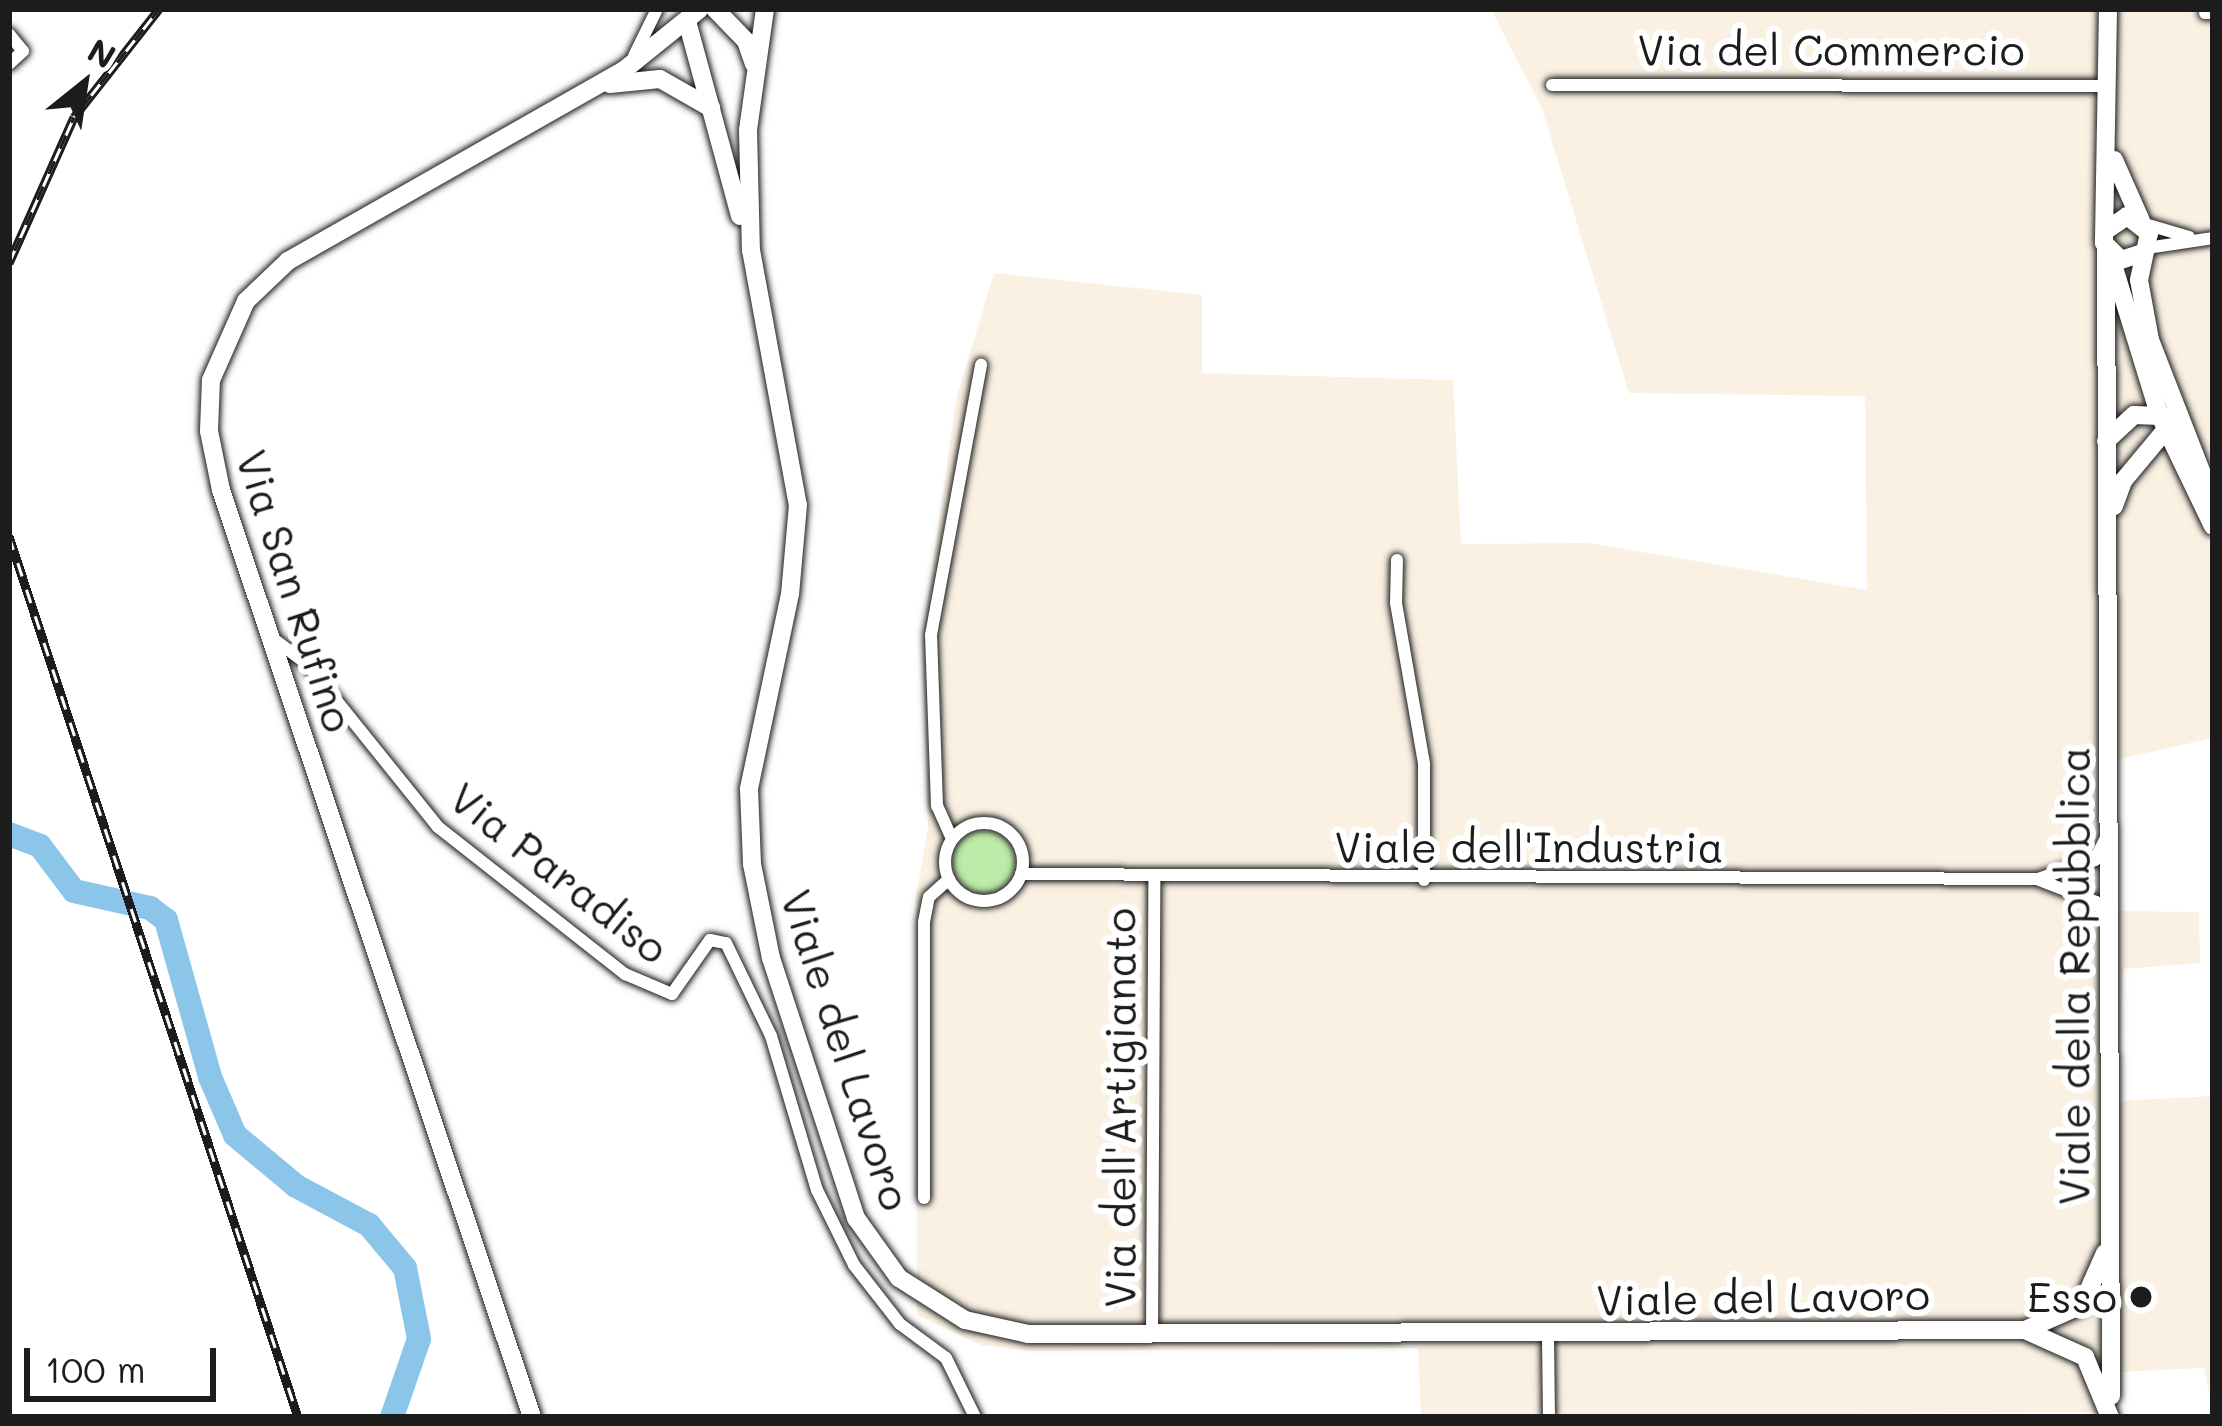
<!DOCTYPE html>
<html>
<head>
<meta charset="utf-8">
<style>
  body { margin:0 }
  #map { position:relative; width:2222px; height:1426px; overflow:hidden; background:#fff; font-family:Mali,sans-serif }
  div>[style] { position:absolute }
  .built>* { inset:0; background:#faf1e3 }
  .green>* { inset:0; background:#bdeba9 }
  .round { border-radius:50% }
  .river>* { height:24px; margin:-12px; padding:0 12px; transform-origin:12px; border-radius:12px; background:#8bc5ea }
  .roads { filter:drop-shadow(0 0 3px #1c1c1c) drop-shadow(0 0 3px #1c1c1c) }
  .street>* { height:12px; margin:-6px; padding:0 6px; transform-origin:6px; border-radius:6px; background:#fff }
  .street>.ring { margin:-6px; padding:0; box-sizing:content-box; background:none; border:12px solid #fff; border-radius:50% }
  .secondary>* { height:18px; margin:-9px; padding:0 9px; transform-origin:9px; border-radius:9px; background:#fff }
  .rail>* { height:9px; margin-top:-4.5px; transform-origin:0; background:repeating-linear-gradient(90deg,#fff 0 14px,#1c1c1c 0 28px); box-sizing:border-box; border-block:3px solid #1c1c1c }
  .dots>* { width:33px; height:33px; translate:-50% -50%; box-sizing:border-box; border:6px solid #fff; border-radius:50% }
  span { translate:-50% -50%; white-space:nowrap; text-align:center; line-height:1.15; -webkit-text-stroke:12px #fff; paint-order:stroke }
  .street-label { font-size:42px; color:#1c1c1c }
  .poi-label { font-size:42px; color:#1c1c1c }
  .right { translate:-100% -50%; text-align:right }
  .frame { position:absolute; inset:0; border:12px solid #1c1c1c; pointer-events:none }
  .north { position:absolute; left:24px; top:24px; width:120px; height:120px; -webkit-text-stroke:9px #fff; paint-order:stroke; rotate:30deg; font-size:33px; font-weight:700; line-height:48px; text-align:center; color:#1c1c1c }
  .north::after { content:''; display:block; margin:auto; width:42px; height:54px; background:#1c1c1c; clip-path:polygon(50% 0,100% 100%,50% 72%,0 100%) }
  .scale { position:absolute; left:24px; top:1348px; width:192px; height:54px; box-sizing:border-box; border:6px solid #1c1c1c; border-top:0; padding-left:15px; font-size:36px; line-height:42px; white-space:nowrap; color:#1c1c1c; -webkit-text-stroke:9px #fff; paint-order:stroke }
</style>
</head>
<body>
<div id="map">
  <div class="built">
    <i style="clip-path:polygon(1491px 9px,2213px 9px,2213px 738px,2115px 760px,2116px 911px,2199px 912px,2200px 963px,2123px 969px,2119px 1101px,2213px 1096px,2213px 1412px,2204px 1368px,2121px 1372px,2118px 1412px,1421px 1417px,1418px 1348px,1031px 1351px,981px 1345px,917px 1315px,916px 895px,928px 827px,922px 642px,956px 400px,994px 273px,1202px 295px,1202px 373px,1453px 380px,1461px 544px,1588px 543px,1867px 590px,1865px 396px,1629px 393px,1542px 109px)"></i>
  </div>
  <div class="green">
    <i class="round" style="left:953px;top:831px;width:62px;height:62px"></i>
  </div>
  <div class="river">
    <i style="left:9px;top:834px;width:33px;rotate:21deg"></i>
    <i style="left:40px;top:846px;width:56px;rotate:52.9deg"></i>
    <i style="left:74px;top:891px;width:78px;rotate:12.6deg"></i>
    <i style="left:150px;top:908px;width:20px;rotate:37deg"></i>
    <i style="left:166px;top:920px;width:163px;rotate:74.3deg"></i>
    <i style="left:210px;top:1077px;width:63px;rotate:66.7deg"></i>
    <i style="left:235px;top:1135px;width:80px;rotate:39.9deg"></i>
    <i style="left:296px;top:1186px;width:83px;rotate:28.1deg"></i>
    <i style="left:369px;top:1225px;width:56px;rotate:50.1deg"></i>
    <i style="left:405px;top:1268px;width:72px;rotate:78.8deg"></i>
    <i style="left:419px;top:1339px;width:83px;rotate:109.1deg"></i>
  </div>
  <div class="roads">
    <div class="street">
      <i style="left:2205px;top:13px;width:8px"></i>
      <i style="left:9px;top:34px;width:22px;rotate:51deg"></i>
      <i style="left:23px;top:51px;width:19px;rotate:137deg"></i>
      <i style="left:634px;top:56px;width:52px;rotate:-63.9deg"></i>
      <i style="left:1552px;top:85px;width:557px;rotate:0.1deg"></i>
      <i style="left:2145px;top:224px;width:46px;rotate:16.5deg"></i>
      <i style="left:2147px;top:248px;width:67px;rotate:-8.6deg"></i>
      <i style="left:1397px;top:560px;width:43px;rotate:91.3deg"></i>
      <i style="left:1396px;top:603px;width:163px;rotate:80.1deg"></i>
      <i style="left:1424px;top:764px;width:116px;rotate:90deg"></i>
      <i style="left:271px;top:637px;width:45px;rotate:36.9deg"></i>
      <i style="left:307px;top:664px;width:209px;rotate:51.2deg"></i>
      <i style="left:438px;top:827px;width:238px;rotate:38.2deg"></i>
      <i style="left:625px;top:974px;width:51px;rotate:23.1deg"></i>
      <i style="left:672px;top:994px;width:66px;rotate:-54.9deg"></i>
      <i style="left:710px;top:940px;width:16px;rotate:11deg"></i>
      <i style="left:726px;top:943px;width:103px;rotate:64.2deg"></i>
      <i style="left:771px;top:1036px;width:161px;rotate:73.4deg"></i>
      <i style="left:817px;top:1190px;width:84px;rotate:63.7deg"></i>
      <i style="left:854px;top:1265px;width:75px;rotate:52.1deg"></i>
      <i style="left:900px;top:1324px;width:57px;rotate:36.5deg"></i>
      <i style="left:946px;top:1358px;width:66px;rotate:63.8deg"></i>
      <i class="ring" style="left:945px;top:823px;width:66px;height:66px"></i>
      <i style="left:952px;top:839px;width:36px;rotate:-114deg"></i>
      <i style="left:937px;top:806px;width:171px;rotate:-92deg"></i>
      <i style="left:931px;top:635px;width:275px;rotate:-79.5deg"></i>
      <i style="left:1021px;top:874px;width:1017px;rotate:0.28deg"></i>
      <i style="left:2038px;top:879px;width:60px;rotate:-18.4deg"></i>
      <i style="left:2095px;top:860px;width:25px;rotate:-64deg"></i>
      <i style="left:2039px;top:880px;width:61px;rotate:21.1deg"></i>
      <i style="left:2096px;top:902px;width:20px;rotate:53deg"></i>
      <i style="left:924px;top:1198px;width:276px;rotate:-90deg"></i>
      <i style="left:924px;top:922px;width:25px;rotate:-79deg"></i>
      <i style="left:929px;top:897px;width:27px;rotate:-42deg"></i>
      <i style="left:1152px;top:1336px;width:456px;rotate:-89.7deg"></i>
      <i style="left:1548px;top:1336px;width:81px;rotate:89.3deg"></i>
    </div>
    <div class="secondary">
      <i style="left:715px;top:9px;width:45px;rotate:45.9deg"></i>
      <i style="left:746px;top:41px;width:24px;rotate:71deg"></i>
      <i style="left:765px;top:9px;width:122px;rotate:98deg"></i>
      <i style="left:748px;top:130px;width:120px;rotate:88.6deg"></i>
      <i style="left:751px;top:250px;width:259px;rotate:79.6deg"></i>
      <i style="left:798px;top:505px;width:89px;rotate:95.1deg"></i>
      <i style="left:790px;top:594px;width:199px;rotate:101.9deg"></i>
      <i style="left:749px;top:789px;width:75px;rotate:87.7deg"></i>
      <i style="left:752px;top:864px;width:96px;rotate:78.6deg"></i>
      <i style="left:771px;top:958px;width:274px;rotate:71.9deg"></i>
      <i style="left:856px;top:1218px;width:74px;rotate:54.4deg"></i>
      <i style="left:899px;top:1278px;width:78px;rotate:32.5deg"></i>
      <i style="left:965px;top:1320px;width:65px;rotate:12.5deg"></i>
      <i style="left:1028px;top:1334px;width:997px;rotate:-0.23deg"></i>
      <i style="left:2025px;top:1330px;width:66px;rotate:24.2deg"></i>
      <i style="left:2085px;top:1357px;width:65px;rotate:67.4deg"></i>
      <i style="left:2108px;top:9px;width:234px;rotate:91deg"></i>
      <i style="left:2104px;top:243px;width:24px;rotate:45deg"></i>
      <i style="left:2121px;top:260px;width:25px;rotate:-18deg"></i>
      <i style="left:687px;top:21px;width:202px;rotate:74.8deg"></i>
      <i style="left:610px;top:84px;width:50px;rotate:-5.7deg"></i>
      <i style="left:660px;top:79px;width:59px;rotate:29.6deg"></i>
      <i style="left:2114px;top:160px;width:67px;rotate:66.1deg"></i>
      <i style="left:2105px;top:231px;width:27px;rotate:-34deg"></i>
      <i style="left:2127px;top:216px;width:28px;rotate:38deg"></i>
      <i style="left:2149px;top:233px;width:48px;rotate:102deg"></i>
      <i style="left:2139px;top:280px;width:61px;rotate:79.6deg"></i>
      <i style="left:2150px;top:340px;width:174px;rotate:68.7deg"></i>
      <i style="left:2106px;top:249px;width:1147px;rotate:89.75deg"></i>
      <i style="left:2111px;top:258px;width:163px;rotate:72.9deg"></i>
      <i style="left:2159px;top:414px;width:124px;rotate:64.3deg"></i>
      <i style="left:2106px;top:441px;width:38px;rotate:-43deg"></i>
      <i style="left:2134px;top:415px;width:33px;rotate:2deg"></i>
      <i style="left:2114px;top:506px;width:27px;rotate:-70deg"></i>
      <i style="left:2123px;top:481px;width:70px;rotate:-50.2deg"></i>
      <i style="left:2025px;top:1330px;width:62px;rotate:-23.7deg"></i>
      <i style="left:2082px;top:1305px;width:57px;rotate:-66.1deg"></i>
      <i style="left:532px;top:1417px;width:978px;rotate:-108.55deg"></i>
      <i style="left:221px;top:490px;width:60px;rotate:-101.5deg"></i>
      <i style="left:209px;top:431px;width:51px;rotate:-87.8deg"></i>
      <i style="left:211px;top:380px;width:86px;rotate:-66.1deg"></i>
      <i style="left:246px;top:301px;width:58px;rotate:-43.6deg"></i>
      <i style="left:288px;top:261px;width:386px;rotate:-29.6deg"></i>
      <i style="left:624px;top:70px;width:97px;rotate:-38.8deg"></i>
    </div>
  </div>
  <div class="rail">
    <i style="left:9px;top:263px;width:160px;rotate:-66deg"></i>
    <i style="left:74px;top:117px;width:137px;rotate:-51.8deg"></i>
    <i style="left:9px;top:536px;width:927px;rotate:71.84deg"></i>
  </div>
  <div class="dots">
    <i style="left:2141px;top:1297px;background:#1c1c1c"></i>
  </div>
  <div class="street-label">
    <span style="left:1831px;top:50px">Via del Commercio</span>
    <span style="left:295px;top:591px;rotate:72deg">Via San Rufino</span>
    <span style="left:1529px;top:847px">Viale dell'Industria</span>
    <span style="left:559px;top:873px;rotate:38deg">Via Paradiso</span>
    <span style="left:2074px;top:976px;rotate:-90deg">Viale della Repubblica</span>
    <span style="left:846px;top:1050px;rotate:72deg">Viale del Lavoro</span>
    <span style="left:1120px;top:1108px;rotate:-90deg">Via dell'Artigianato</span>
    <span style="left:1763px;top:1297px;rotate:-1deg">Viale del Lavoro</span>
  </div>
  <div class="poi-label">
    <span class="right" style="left:2117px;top:1297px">Esso</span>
  </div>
  <div class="frame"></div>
  <div class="north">N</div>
  <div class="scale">100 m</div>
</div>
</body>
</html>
